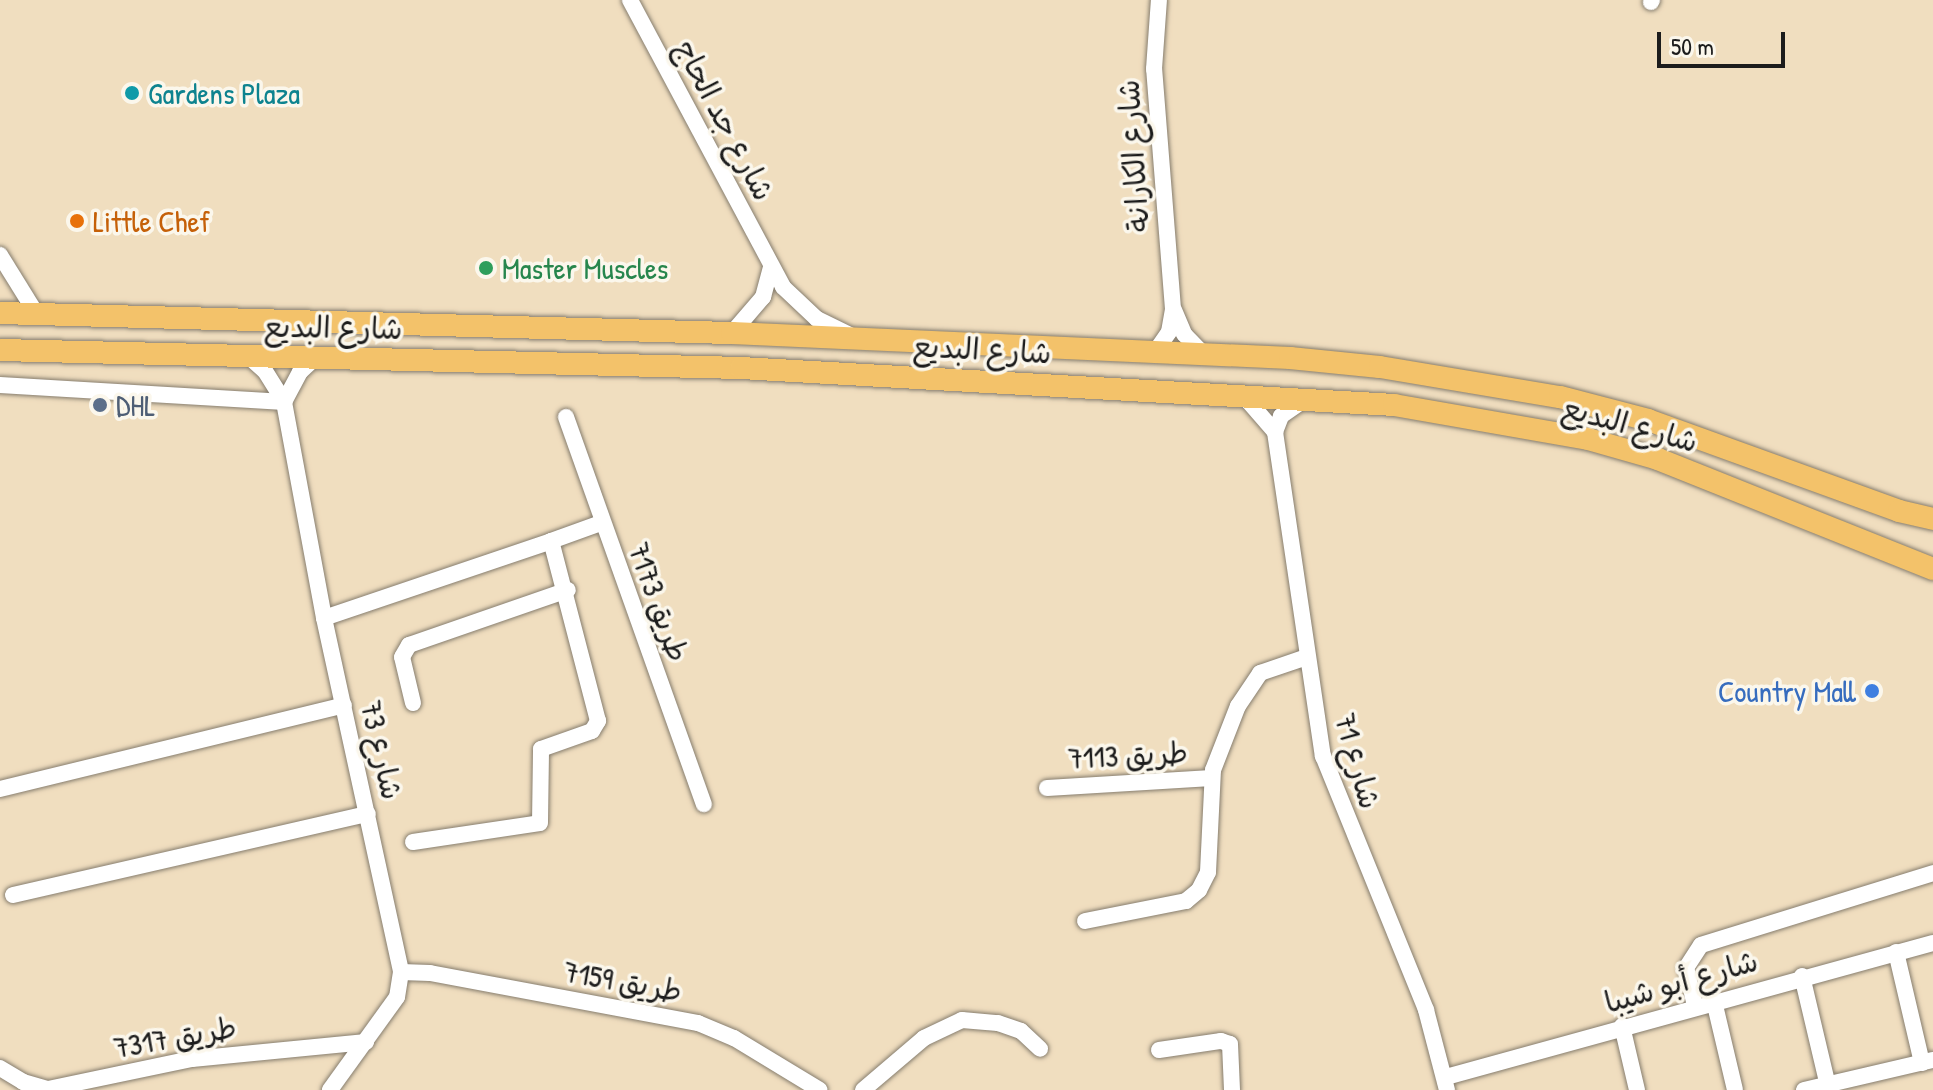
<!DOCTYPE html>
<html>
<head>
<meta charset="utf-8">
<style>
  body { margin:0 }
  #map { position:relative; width:1933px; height:1090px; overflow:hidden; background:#f0debf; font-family:"Patrick Hand","Playpen Sans Arabic",sans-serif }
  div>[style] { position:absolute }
  .roads { filter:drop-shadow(0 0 2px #867d6e) drop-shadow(0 0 2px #867d6e) }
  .minor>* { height:16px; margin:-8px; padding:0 8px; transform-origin:8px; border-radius:8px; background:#fff }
  .major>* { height:22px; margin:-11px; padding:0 11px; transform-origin:11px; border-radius:11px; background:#f3c26a }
  .dots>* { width:22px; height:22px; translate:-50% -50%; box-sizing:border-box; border:4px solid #fbf7ec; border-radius:50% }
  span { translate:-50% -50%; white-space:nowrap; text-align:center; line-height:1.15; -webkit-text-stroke:7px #fbf7ec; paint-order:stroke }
  .culture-label { font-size:30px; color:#0d838f }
  .left { translate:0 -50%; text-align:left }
  .street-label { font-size:30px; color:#1c1c1c }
  .food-label { font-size:30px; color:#c56008 }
  .leisure-label { font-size:30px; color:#27864d }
  .service-label { font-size:30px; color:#4e5e75 }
  .shop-label { font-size:30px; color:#366cbe }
  .right { translate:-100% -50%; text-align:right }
  .scale { position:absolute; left:1657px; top:32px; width:128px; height:36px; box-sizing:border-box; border:4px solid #1c1c1c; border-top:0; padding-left:10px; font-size:24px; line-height:28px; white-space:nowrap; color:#1c1c1c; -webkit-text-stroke:6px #fbf7ec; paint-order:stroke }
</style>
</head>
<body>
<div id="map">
  <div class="roads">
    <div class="minor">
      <i style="left:630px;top:0;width:325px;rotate:61.9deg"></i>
      <i style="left:783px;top:287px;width:47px;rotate:43.3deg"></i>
      <i style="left:817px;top:319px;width:37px;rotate:26deg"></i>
      <i style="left:1651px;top:2px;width:2px;rotate:-63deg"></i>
      <i style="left:0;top:255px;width:68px;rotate:58.2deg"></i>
      <i style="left:1174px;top:310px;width:26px;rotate:67deg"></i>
      <i style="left:1184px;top:334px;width:28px;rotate:46deg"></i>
      <i style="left:732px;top:333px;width:48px;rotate:-49.3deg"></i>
      <i style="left:763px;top:297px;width:31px;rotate:-75deg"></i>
      <i style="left:1155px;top:352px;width:24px;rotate:-55deg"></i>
      <i style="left:1169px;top:332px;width:23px;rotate:-80deg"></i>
      <i style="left:1173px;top:309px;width:241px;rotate:-94.5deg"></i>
      <i style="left:1154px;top:69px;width:69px;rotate:-85.9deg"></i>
      <i style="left:247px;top:355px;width:24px;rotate:42deg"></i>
      <i style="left:265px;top:371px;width:36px;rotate:58deg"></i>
      <i style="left:284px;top:402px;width:220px;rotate:79.5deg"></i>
      <i style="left:324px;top:618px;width:362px;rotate:77.7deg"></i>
      <i style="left:401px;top:972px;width:25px;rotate:99deg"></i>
      <i style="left:397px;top:997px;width:115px;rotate:125.8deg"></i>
      <i style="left:0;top:385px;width:285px;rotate:3.4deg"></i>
      <i style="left:1243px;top:395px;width:49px;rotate:49.1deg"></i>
      <i style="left:1275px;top:432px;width:328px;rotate:81.6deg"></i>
      <i style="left:1323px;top:756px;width:274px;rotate:67.9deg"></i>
      <i style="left:1426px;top:1010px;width:83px;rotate:75.3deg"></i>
      <i style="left:284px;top:402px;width:34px;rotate:-62deg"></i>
      <i style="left:300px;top:372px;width:22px;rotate:-43deg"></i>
      <i style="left:566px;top:417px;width:411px;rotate:70.4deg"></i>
      <i style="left:1275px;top:432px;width:17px;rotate:-69deg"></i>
      <i style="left:1281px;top:416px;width:29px;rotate:-35deg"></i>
      <i style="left:324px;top:618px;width:240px;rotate:-18.7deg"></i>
      <i style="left:413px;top:703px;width:47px;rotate:-103.4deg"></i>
      <i style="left:402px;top:657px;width:14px;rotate:-60deg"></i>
      <i style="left:409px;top:645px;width:168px;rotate:-19.1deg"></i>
      <i style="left:1047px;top:788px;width:165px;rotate:-3.5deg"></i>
      <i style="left:0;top:789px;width:354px;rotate:-13.7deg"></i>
      <i style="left:413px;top:842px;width:128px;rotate:-8.5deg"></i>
      <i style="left:540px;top:823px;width:74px;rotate:-89.2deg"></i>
      <i style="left:541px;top:749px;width:54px;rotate:-19.4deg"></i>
      <i style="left:592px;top:731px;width:12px;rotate:-59deg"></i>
      <i style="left:598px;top:721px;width:186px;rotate:-104.6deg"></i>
      <i style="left:551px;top:541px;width:53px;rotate:-19.8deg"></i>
      <i style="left:13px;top:895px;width:364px;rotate:-12.9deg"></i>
      <i style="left:1085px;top:921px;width:103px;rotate:-11.2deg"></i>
      <i style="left:1186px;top:901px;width:17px;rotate:-40deg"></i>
      <i style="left:1199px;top:890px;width:20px;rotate:-63deg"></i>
      <i style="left:1208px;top:872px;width:102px;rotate:-87.2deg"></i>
      <i style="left:1213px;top:770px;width:69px;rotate:-68.7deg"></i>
      <i style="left:1238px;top:706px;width:40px;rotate:-56deg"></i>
      <i style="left:1260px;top:673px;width:46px;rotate:-18.8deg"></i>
      <i style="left:1896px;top:952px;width:114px;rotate:76.8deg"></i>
      <i style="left:401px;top:972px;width:29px;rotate:2deg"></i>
      <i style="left:430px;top:973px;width:273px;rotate:10.6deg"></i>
      <i style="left:698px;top:1023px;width:39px;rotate:23deg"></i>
      <i style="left:734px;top:1038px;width:100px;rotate:31.2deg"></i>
      <i style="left:1802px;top:976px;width:117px;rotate:76.7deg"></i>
      <i style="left:1714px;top:1001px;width:91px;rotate:76.7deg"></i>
      <i style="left:1695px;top:1006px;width:39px;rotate:-103deg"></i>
      <i style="left:1686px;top:968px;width:27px;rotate:-57deg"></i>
      <i style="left:1701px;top:945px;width:243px;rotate:-17.2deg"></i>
      <i style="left:1622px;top:1026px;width:66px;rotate:76.8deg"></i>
      <i style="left:1159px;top:1050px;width:63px;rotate:-8.3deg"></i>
      <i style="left:1221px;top:1041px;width:9px;rotate:18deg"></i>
      <i style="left:1230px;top:1044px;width:46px;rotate:87.5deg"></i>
      <i style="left:0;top:1068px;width:27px;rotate:31deg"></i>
      <i style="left:23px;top:1082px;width:26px;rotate:16deg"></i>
      <i style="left:48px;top:1089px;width:147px;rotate:-11.8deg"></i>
      <i style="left:192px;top:1059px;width:175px;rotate:-5.6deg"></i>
      <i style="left:1446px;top:1077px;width:505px;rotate:-15.38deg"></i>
      <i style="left:863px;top:1090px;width:80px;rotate:-40.4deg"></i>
      <i style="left:924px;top:1038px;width:42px;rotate:-25.3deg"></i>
      <i style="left:962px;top:1020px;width:36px;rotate:5deg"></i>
      <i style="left:998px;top:1023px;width:24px;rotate:19deg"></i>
      <i style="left:1021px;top:1031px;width:26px;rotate:43deg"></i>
      <i style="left:1804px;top:1090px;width:132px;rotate:-13.1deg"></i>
    </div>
    <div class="major">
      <i style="left:0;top:313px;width:732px;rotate:1.57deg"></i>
      <i style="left:732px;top:333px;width:559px;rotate:2.57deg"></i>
      <i style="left:1290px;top:358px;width:90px;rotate:5.7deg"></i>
      <i style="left:1380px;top:367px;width:182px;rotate:9.5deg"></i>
      <i style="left:1560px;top:397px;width:91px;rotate:14.6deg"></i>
      <i style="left:1648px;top:420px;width:267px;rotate:19.9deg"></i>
      <i style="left:1899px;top:511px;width:35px;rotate:13deg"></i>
      <i style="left:0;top:350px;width:741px;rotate:1.39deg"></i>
      <i style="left:741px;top:368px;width:654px;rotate:3.24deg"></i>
      <i style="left:1394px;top:405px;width:197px;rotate:9.9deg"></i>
      <i style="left:1588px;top:439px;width:73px;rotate:15.9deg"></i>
      <i style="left:1658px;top:459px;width:296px;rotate:21.8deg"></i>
    </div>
  </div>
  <div class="dots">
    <i style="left:132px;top:93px;background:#0f9aa8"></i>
    <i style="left:77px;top:221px;background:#e8710a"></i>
    <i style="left:486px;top:268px;background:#2e9e5b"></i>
    <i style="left:100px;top:405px;background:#5c6f8a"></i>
    <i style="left:1872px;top:691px;background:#3f7fe0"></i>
  </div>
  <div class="culture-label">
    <span class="left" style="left:148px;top:93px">Gardens Plaza</span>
  </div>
  <div class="street-label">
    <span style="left:725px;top:120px;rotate:62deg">شارع جد الحاج</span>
    <span style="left:1133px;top:156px;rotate:-94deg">شارع الكارانة</span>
    <span style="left:333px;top:327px;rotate:1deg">شارع البديع</span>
    <span style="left:982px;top:349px;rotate:3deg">شارع البديع</span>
    <span style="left:1630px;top:424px;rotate:15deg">شارع البديع</span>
    <span style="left:659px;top:602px;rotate:70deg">طريق 7173</span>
    <span style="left:382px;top:750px;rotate:77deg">شارع 73</span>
    <span style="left:1128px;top:755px;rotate:-3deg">طريق 7113</span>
    <span style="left:1358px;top:761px;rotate:74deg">شارع 71</span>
    <span style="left:623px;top:981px;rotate:10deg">طريق 7159</span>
    <span style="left:1681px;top:981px;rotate:-16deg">شارع أبو شيبا</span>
    <span style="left:175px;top:1037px;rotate:-10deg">طريق 7317</span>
  </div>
  <div class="food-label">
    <span class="left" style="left:93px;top:221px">Little Chef</span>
  </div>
  <div class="leisure-label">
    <span class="left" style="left:502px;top:268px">Master Muscles</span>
  </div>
  <div class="service-label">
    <span class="left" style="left:116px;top:405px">DHL</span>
  </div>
  <div class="shop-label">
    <span class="right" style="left:1856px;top:691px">Country Mall</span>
  </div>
  <div class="scale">50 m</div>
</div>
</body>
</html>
